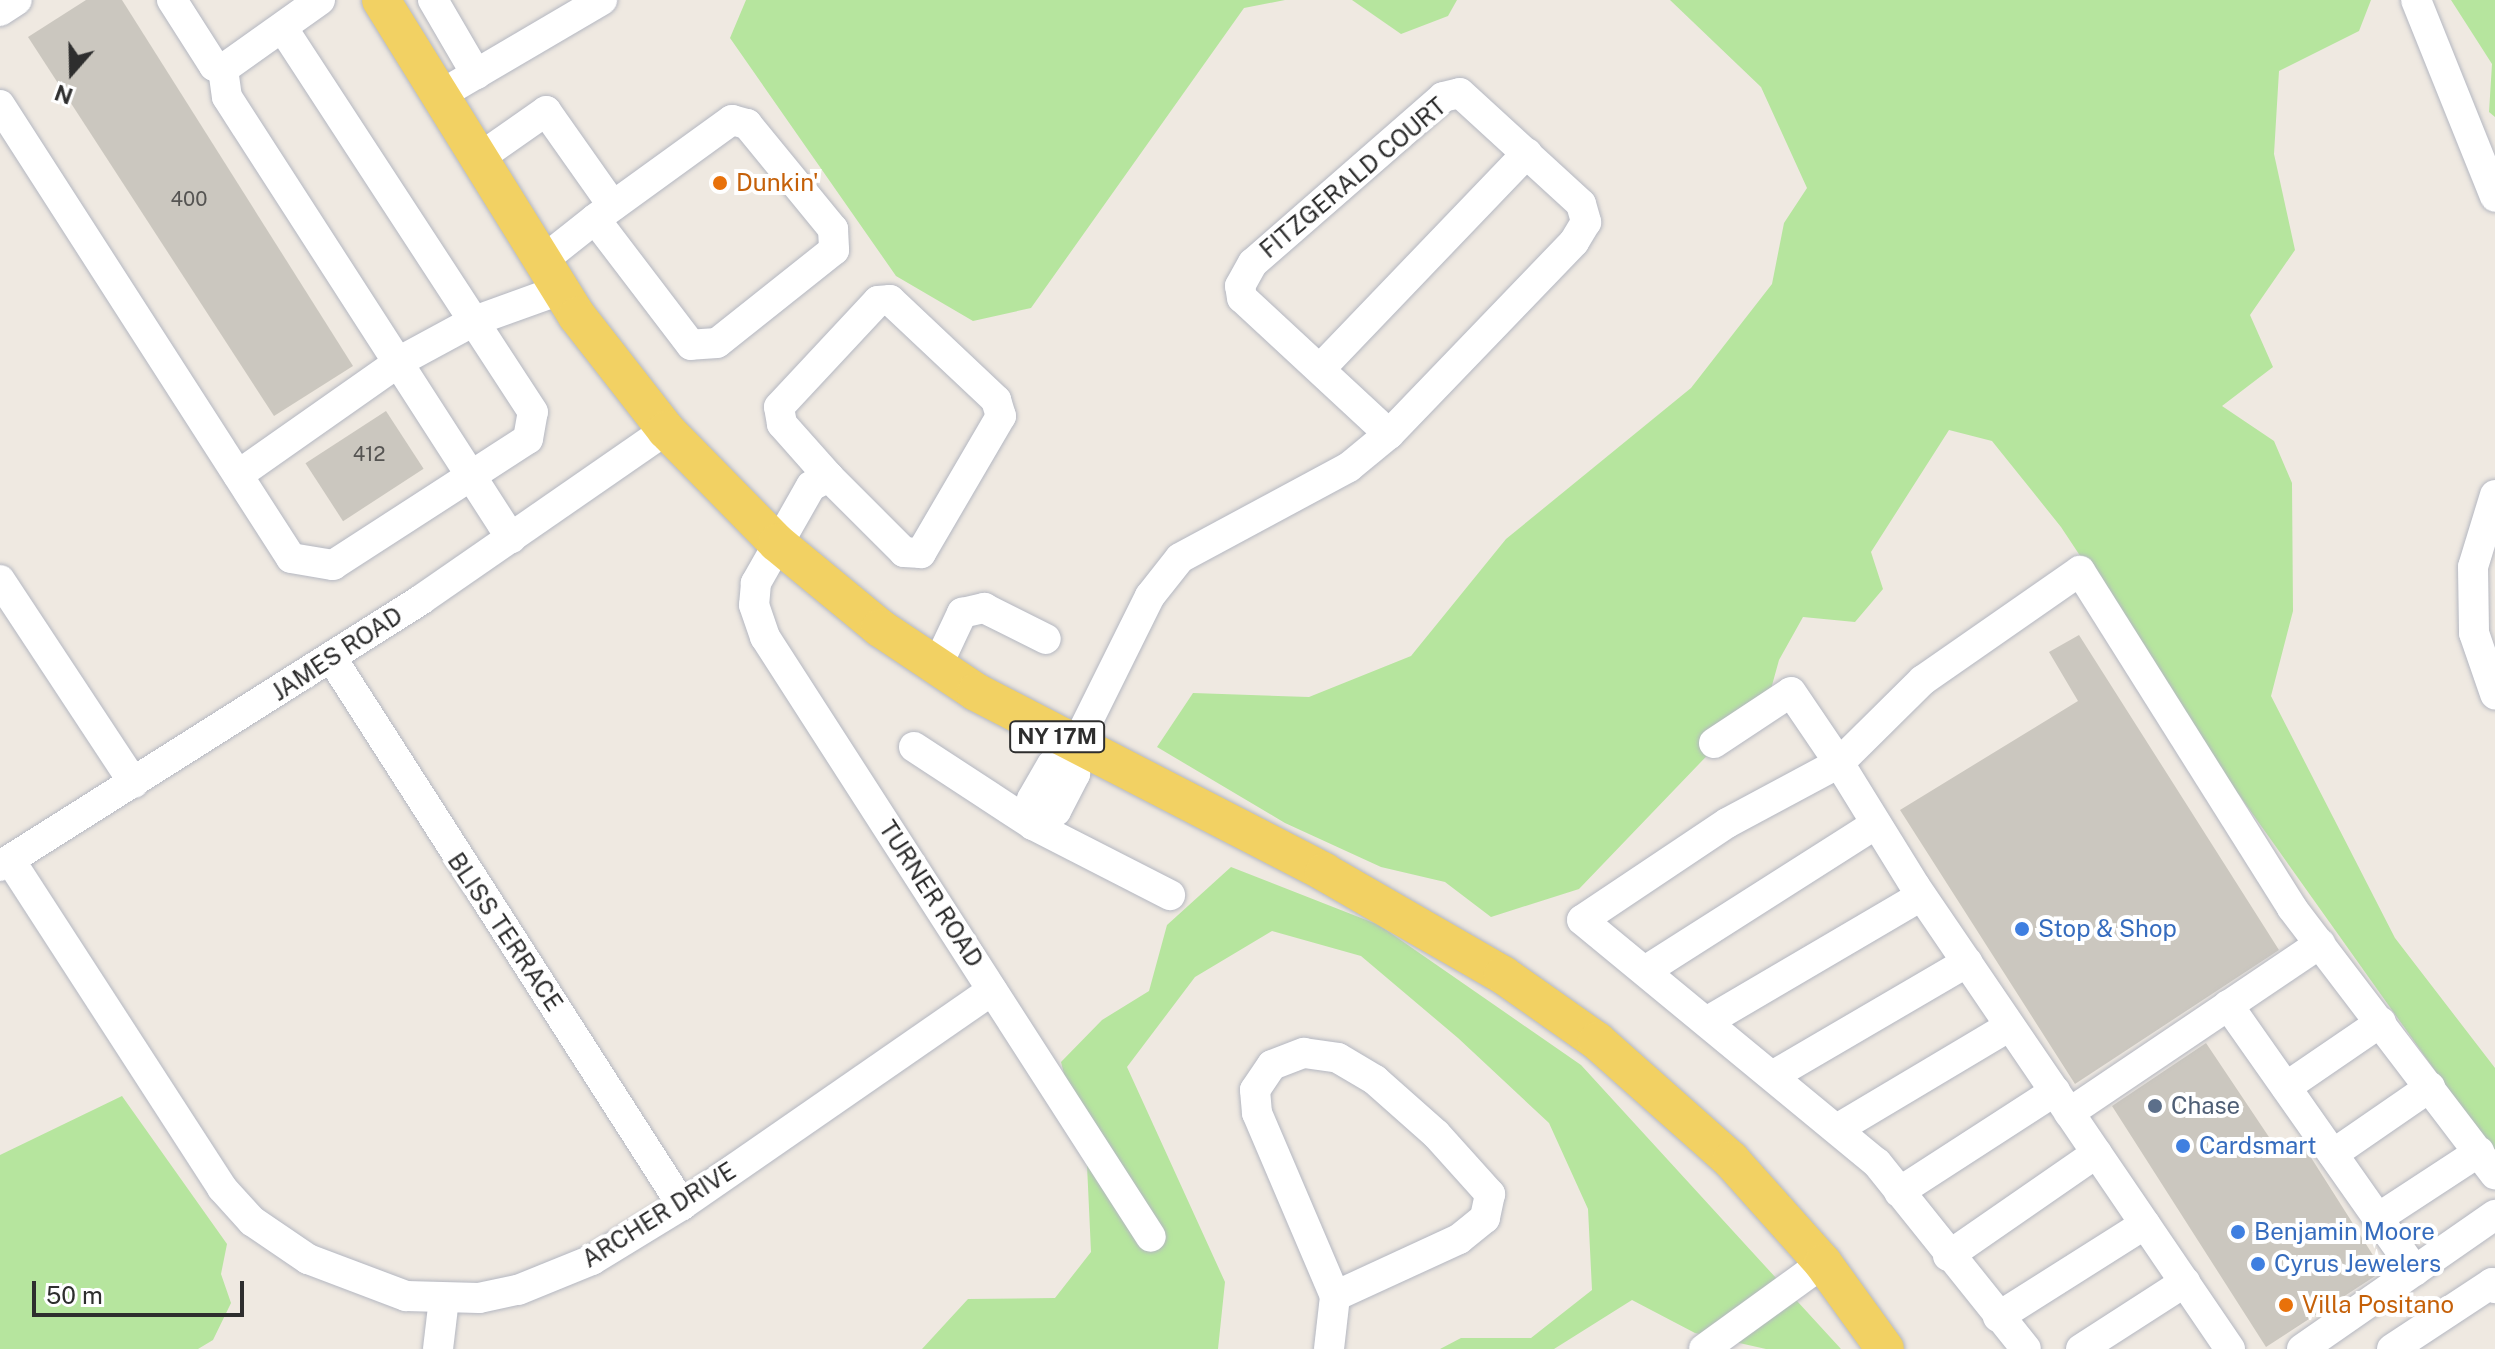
<!DOCTYPE html>
<html>
<head>
<meta charset="utf-8">
<style>
  body { margin:0 }
  #map { position:relative; width:2495px; height:1349px; overflow:hidden; background:#efe9e1; font-family:"Public Sans",sans-serif }
  div>[style] { position:absolute }
  .green>* { inset:0; background:#b6e59e }
  .building>* { inset:0; background:#cbc7bf; transform-origin:0 0 }
  .roads { filter:drop-shadow(0 0 2px #b4b7c1) drop-shadow(0 0 2px #b4b7c1) }
  .minor>* { height:30px; margin:-15px; padding:0 15px; transform-origin:15px; border-radius:15px; background:#fff }
  .major>* { height:38px; margin:-19px; padding:0 19px; transform-origin:19px; border-radius:19px; background:#f2d163 }
  .dots>* { width:22px; height:22px; translate:-50% -50%; box-sizing:border-box; border:4px solid #fff; border-radius:50% }
  span { translate:-50% -50%; white-space:nowrap; text-align:center; line-height:1.15; -webkit-text-stroke:8px #fff; paint-order:stroke }
  .number-label { font-size:20px; color:#555452 }
  .number-label span { -webkit-text-stroke-width:0 }
  .shield-label span { padding:2px 6px; background:#fff; border:2px solid; border-radius:6px; -webkit-text-stroke-width:0 }
  .shield-label { font-size:22px; color:#2e2e2e; font-weight:700 }
  .street-label { font-size:24px; color:#2e2e2e }
  .food-label { font-size:24px; color:#c56008 }
  .left { translate:0 -50%; text-align:left }
  .shop-label { font-size:24px; color:#366cbe }
  .service-label { font-size:24px; color:#4e5e75 }
  .north { position:absolute; left:32px; top:32px; width:80px; height:80px; -webkit-text-stroke:6px #fff; paint-order:stroke; rotate:200deg; font-size:22px; font-weight:700; line-height:32px; text-align:center; color:#2e2e2e }
  .north::after { content:''; display:block; margin:auto; width:28px; height:36px; background:#2e2e2e; clip-path:polygon(50% 0,100% 100%,50% 72%,0 100%) }
  .scale { position:absolute; left:32px; top:1281px; width:212px; height:36px; box-sizing:border-box; border:4px solid #2e2e2e; border-top:0; padding-left:10px; font-size:24px; line-height:28px; white-space:nowrap; color:#2e2e2e; -webkit-text-stroke:6px #fff; paint-order:stroke }
</style>
</head>
<body>
<div id="map">
  <div class="green">
    <i style="clip-path:polygon(746px 0,1285px 0,1244px 8px,1031px 308px,973px 321px,896px 276px,730px 38px)"></i>
    <i style="clip-path:polygon(1352px 0,1457px 0,1448px 16px,1401px 34px)"></i>
    <i style="clip-path:polygon(1670px 0,2371px 0,2359px 31px,2279px 71px,2274px 154px,2295px 250px,2250px 315px,2273px 367px,2222px 406px,2274px 441px,2292px 483px,2293px 611px,2271px 696px,2395px 938px,2495px 1068px,2495px 1155px,2232px 785px,2061px 527px,1992px 441px,1949px 430px,1871px 552px,1883px 589px,1855px 622px,1803px 617px,1779px 660px,1771px 689px,1579px 889px,1491px 917px,1445px 882px,1381px 867px,1285px 823px,1157px 747px,1193px 693px,1309px 697px,1411px 656px,1506px 539px,1691px 388px,1772px 284px,1784px 223px,1807px 188px,1761px 87px)"></i>
    <i style="clip-path:polygon(2451px 0,2495px 0,2495px 117px,2489px 112px,2492px 64px)"></i>
    <i style="clip-path:polygon(1231px 867px,1379px 925px,1581px 1065px,1841px 1349px,1766px 1349px,1695px 1333px,1632px 1300px,1554px 1349px,1440px 1349px,1461px 1338px,1531px 1338px,1592px 1290px,1588px 1209px,1549px 1123px,1458px 1038px,1361px 956px,1272px 931px,1195px 977px,1127px 1067px,1225px 1282px,1218px 1349px,922px 1349px,968px 1299px,1055px 1298px,1091px 1252px,1087px 1165px,1061px 1062px,1102px 1020px,1149px 991px,1167px 925px)"></i>
    <i style="clip-path:polygon(122px 1096px,227px 1244px,221px 1274px,231px 1303px,213px 1340px,198px 1349px,0 1349px,0 1155px)"></i>
  </div>
  <div class="building">
    <i style="clip-path:polygon(86px 0,122px 0,353px 366px,274px 416px,28px 37px)"></i>
    <i style="left:386px;top:411px;width:69px;height:96px;rotate:57deg"></i>
    <i style="clip-path:polygon(2079px 635px,2279px 950px,2075px 1084px,1900px 810px,2078px 701px,2049px 652px)"></i>
    <i style="clip-path:polygon(2206px 1043px,2279px 1152px,2298px 1137px,2383px 1271px,2266px 1347px,2112px 1106px)"></i>
  </div>
  <div class="roads">
    <div class="minor">
      <i style="left:172px;top:0;width:78px;rotate:57.5deg"></i>
      <i style="left:214px;top:66px;width:9px;rotate:18deg"></i>
      <i style="left:223px;top:69px;width:119px;rotate:-35.4deg"></i>
      <i style="left:433px;top:0;width:86px;rotate:59.8deg"></i>
      <i style="left:2416px;top:0;width:212px;rotate:68.1deg"></i>
      <i style="left:0;top:11px;width:20px;rotate:-33deg"></i>
      <i style="left:223px;top:69px;width:28px;rotate:82deg"></i>
      <i style="left:227px;top:97px;width:525px;rotate:57.22deg"></i>
      <i style="left:1460px;top:93px;width:164px;rotate:42.5deg"></i>
      <i style="left:1581px;top:204px;width:19px;rotate:74deg"></i>
      <i style="left:1586px;top:222px;width:23px;rotate:121deg"></i>
      <i style="left:1574px;top:242px;width:267px;rotate:133.9deg"></i>
      <i style="left:1389px;top:434px;width:200px;rotate:-137.2deg"></i>
      <i style="left:1242px;top:298px;width:12px;rotate:-99deg"></i>
      <i style="left:1240px;top:286px;width:26px;rotate:-61deg"></i>
      <i style="left:1253px;top:263px;width:252px;rotate:-41.1deg"></i>
      <i style="left:1443px;top:97px;width:17px;rotate:-13deg"></i>
      <i style="left:440px;top:95px;width:188px;rotate:-30.4deg"></i>
      <i style="left:0;top:105px;width:538px;rotate:57.28deg"></i>
      <i style="left:291px;top:558px;width:43px;rotate:9.5deg"></i>
      <i style="left:333px;top:565px;width:232px;rotate:-32.9deg"></i>
      <i style="left:528px;top:439px;width:27px;rotate:-80deg"></i>
      <i style="left:533px;top:412px;width:458px;rotate:-123.1deg"></i>
      <i style="left:479px;top:158px;width:82px;rotate:-35deg"></i>
      <i style="left:546px;top:111px;width:116px;rotate:54.8deg"></i>
      <i style="left:542px;top:261px;width:68px;rotate:-38.4deg"></i>
      <i style="left:595px;top:219px;width:169px;rotate:-35.9deg"></i>
      <i style="left:732px;top:120px;width:16px;rotate:15deg"></i>
      <i style="left:747px;top:124px;width:136px;rotate:50.7deg"></i>
      <i style="left:833px;top:229px;width:21px;rotate:87deg"></i>
      <i style="left:834px;top:250px;width:149px;rotate:141.5deg"></i>
      <i style="left:717px;top:343px;width:26px;rotate:176deg"></i>
      <i style="left:691px;top:345px;width:158px;rotate:-127.3deg"></i>
      <i style="left:890px;top:300px;width:146px;rotate:43.3deg"></i>
      <i style="left:996px;top:400px;width:17px;rotate:73deg"></i>
      <i style="left:1001px;top:416px;width:159px;rotate:120.3deg"></i>
      <i style="left:921px;top:553px;width:17px;rotate:-177deg"></i>
      <i style="left:904px;top:552px;width:106px;rotate:-135deg"></i>
      <i style="left:829px;top:477px;width:71px;rotate:-131.6deg"></i>
      <i style="left:782px;top:424px;width:17px;rotate:-100deg"></i>
      <i style="left:779px;top:407px;width:145px;rotate:-47deg"></i>
      <i style="left:878px;top:301px;width:12px;rotate:-5deg"></i>
      <i style="left:1320px;top:369px;width:299px;rotate:-46.2deg"></i>
      <i style="left:238px;top:475px;width:198px;rotate:-35.1deg"></i>
      <i style="left:400px;top:361px;width:84px;rotate:-28.4deg"></i>
      <i style="left:474px;top:321px;width:91px;rotate:-19.8deg"></i>
      <i style="left:829px;top:477px;width:20px;rotate:153deg"></i>
      <i style="left:811px;top:486px;width:112px;rotate:119.6deg"></i>
      <i style="left:756px;top:583px;width:22px;rotate:95deg"></i>
      <i style="left:754px;top:605px;width:34px;rotate:71deg"></i>
      <i style="left:765px;top:637px;width:713px;rotate:57.25deg"></i>
      <i style="left:2495px;top:495px;width:75px;rotate:107deg"></i>
      <i style="left:2473px;top:567px;width:66px;rotate:89.1deg"></i>
      <i style="left:2474px;top:633px;width:65px;rotate:71deg"></i>
      <i style="left:0;top:580px;width:243px;rotate:56.6deg"></i>
      <i style="left:331px;top:657px;width:651px;rotate:57.36deg"></i>
      <i style="left:937px;top:666px;width:59px;rotate:-64.7deg"></i>
      <i style="left:962px;top:613px;width:23px;rotate:-13deg"></i>
      <i style="left:984px;top:608px;width:69px;rotate:26.6deg"></i>
      <i style="left:1714px;top:743px;width:92px;rotate:-33.5deg"></i>
      <i style="left:1791px;top:692px;width:86px;rotate:55.9deg"></i>
      <i style="left:1839px;top:763px;width:127px;rotate:151.8deg"></i>
      <i style="left:1727px;top:823px;width:174px;rotate:146.2deg"></i>
      <i style="left:1582px;top:920px;width:382px;rotate:39.5deg"></i>
      <i style="left:1877px;top:1163px;width:238px;rotate:51.3deg"></i>
      <i style="left:914px;top:747px;width:142px;rotate:33.2deg"></i>
      <i style="left:1040px;top:812px;width:15px;rotate:-122deg"></i>
      <i style="left:1032px;top:799px;width:39px;rotate:-60deg"></i>
      <i style="left:1052px;top:765px;width:16px;rotate:-18deg"></i>
      <i style="left:1067px;top:760px;width:15px;rotate:-58deg"></i>
      <i style="left:1075px;top:747px;width:169px;rotate:-63.6deg"></i>
      <i style="left:1150px;top:596px;width:48px;rotate:-51.7deg"></i>
      <i style="left:1180px;top:558px;width:192px;rotate:-28.3deg"></i>
      <i style="left:1349px;top:467px;width:52px;rotate:-39.5deg"></i>
      <i style="left:1040px;top:812px;width:15px;rotate:118deg"></i>
      <i style="left:1033px;top:825px;width:154px;rotate:27.1deg"></i>
      <i style="left:1040px;top:812px;width:16px;rotate:-4deg"></i>
      <i style="left:1056px;top:811px;width:42px;rotate:-62.8deg"></i>
      <i style="left:1075px;top:774px;width:16px;rotate:-120deg"></i>
      <i style="left:10px;top:860px;width:391px;rotate:57.1deg"></i>
      <i style="left:222px;top:1188px;width:45px;rotate:47.7deg"></i>
      <i style="left:252px;top:1221px;width:68px;rotate:34.2deg"></i>
      <i style="left:308px;top:1259px;width:105px;rotate:20.7deg"></i>
      <i style="left:406px;top:1296px;width:73px;rotate:1.6deg"></i>
      <i style="left:479px;top:1298px;width:40px;rotate:-12deg"></i>
      <i style="left:518px;top:1290px;width:80px;rotate:-22.1deg"></i>
      <i style="left:592px;top:1260px;width:105px;rotate:-31.4deg"></i>
      <i style="left:682px;top:1205px;width:377px;rotate:-34.7deg"></i>
      <i style="left:0;top:866px;width:499px;rotate:-32.3deg"></i>
      <i style="left:422px;top:599px;width:297px;rotate:-34.7deg"></i>
      <i style="left:1645px;top:971px;width:274px;rotate:-32.5deg"></i>
      <i style="left:2228px;top:1005px;width:325px;rotate:54.9deg"></i>
      <i style="left:1708px;top:1021px;width:247px;rotate:-30.4deg"></i>
      <i style="left:1304px;top:1053px;width:34px;rotate:8deg"></i>
      <i style="left:1338px;top:1058px;width:43px;rotate:30.7deg"></i>
      <i style="left:1375px;top:1080px;width:81px;rotate:41.5deg"></i>
      <i style="left:1436px;top:1134px;width:81px;rotate:48deg"></i>
      <i style="left:1490px;top:1194px;width:25px;rotate:102deg"></i>
      <i style="left:1485px;top:1218px;width:33px;rotate:141deg"></i>
      <i style="left:1459px;top:1239px;width:136px;rotate:155.3deg"></i>
      <i style="left:1335px;top:1296px;width:199px;rotate:-113.1deg"></i>
      <i style="left:1257px;top:1113px;width:23px;rotate:-95deg"></i>
      <i style="left:1255px;top:1090px;width:30px;rotate:-56deg"></i>
      <i style="left:1272px;top:1065px;width:34px;rotate:-21deg"></i>
      <i style="left:1774px;top:1075px;width:224px;rotate:-30.3deg"></i>
      <i style="left:2286px;top:1087px;width:115px;rotate:-34.4deg"></i>
      <i style="left:2069px;top:1113px;width:303px;rotate:-34deg"></i>
      <i style="left:1837px;top:1129px;width:201px;rotate:-30.8deg"></i>
      <i style="left:2333px;top:1154px;width:118px;rotate:-34.6deg"></i>
      <i style="left:1899px;top:1192px;width:186px;rotate:-32.9deg"></i>
      <i style="left:2378px;top:1218px;width:121px;rotate:-33.2deg"></i>
      <i style="left:1948px;top:1256px;width:181px;rotate:-34.7deg"></i>
      <i style="left:1998px;top:1317px;width:174px;rotate:-32.3deg"></i>
      <i style="left:438px;top:1349px;width:50px;rotate:-83.2deg"></i>
      <i style="left:1329px;top:1349px;width:53px;rotate:-83.5deg"></i>
      <i style="left:1704px;top:1349px;width:147px;rotate:-35.9deg"></i>
      <i style="left:2081px;top:1349px;width:124px;rotate:-32.8deg"></i>
      <i style="left:2230px;top:1349px;width:560px;rotate:-124.23deg"></i>
      <i style="left:1915px;top:886px;width:145px;rotate:-121.7deg"></i>
      <i style="left:1839px;top:763px;width:118px;rotate:-44.7deg"></i>
      <i style="left:1923px;top:680px;width:191px;rotate:-34.8deg"></i>
      <i style="left:2080px;top:571px;width:398px;rotate:57.8deg"></i>
      <i style="left:2292px;top:908px;width:335px;rotate:52.7deg"></i>
      <i style="left:2302px;top:1349px;width:235px;rotate:-34.8deg"></i>
      <i style="left:2392px;top:1349px;width:120px;rotate:-33.4deg"></i>
      <i style="left:2492px;top:1283px;width:6px;rotate:59deg"></i>
    </div>
    <div class="major">
      <i style="left:381px;top:0;width:372px;rotate:58.2deg"></i>
      <i style="left:577px;top:316px;width:145px;rotate:52deg"></i>
      <i style="left:666px;top:430px;width:158px;rotate:45.5deg"></i>
      <i style="left:777px;top:543px;width:134px;rotate:39.5deg"></i>
      <i style="left:880px;top:628px;width:115px;rotate:33.7deg"></i>
      <i style="left:976px;top:692px;width:392px;rotate:27.3deg"></i>
      <i style="left:1324px;top:872px;width:207px;rotate:29.9deg"></i>
      <i style="left:1503px;top:975px;width:115px;rotate:35.1deg"></i>
      <i style="left:1597px;top:1041px;width:179px;rotate:41.6deg"></i>
      <i style="left:1731px;top:1160px;width:138px;rotate:48.2deg"></i>
      <i style="left:1823px;top:1263px;width:106px;rotate:54.2deg"></i>
    </div>
  </div>
  <div class="dots">
    <i style="left:720px;top:183px;background:#e8710a"></i>
    <i style="left:2022px;top:929px;background:#3f7fe0"></i>
    <i style="left:2155px;top:1106px;background:#5c6f8a"></i>
    <i style="left:2183px;top:1146px;background:#3f7fe0"></i>
    <i style="left:2238px;top:1232px;background:#3f7fe0"></i>
    <i style="left:2258px;top:1264px;background:#3f7fe0"></i>
    <i style="left:2286px;top:1305px;background:#e8710a"></i>
  </div>
  <div class="number-label">
    <span style="left:189px;top:199px">400</span>
    <span style="left:369px;top:454px">412</span>
  </div>
  <div class="shield-label">
    <span style="left:1057px;top:737px">NY 17M</span>
  </div>
  <div class="street-label">
    <span style="left:1353px;top:178px;rotate:-40deg">FITZGERALD COURT</span>
    <span style="left:337px;top:654px;rotate:-33deg">JAMES ROAD</span>
    <span style="left:931px;top:894px;rotate:57deg">TURNER ROAD</span>
    <span style="left:505px;top:932px;rotate:56deg">BLISS TERRACE</span>
    <span style="left:659px;top:1215px;rotate:-32deg">ARCHER DRIVE</span>
  </div>
  <div class="food-label">
    <span class="left" style="left:736px;top:183px">Dunkin'</span>
    <span class="left" style="left:2302px;top:1305px">Villa Positano</span>
  </div>
  <div class="shop-label">
    <span class="left" style="left:2038px;top:929px">Stop &amp; Shop</span>
    <span class="left" style="left:2199px;top:1146px">Cardsmart</span>
    <span class="left" style="left:2254px;top:1232px">Benjamin Moore</span>
    <span class="left" style="left:2274px;top:1264px">Cyrus Jewelers</span>
  </div>
  <div class="service-label">
    <span class="left" style="left:2171px;top:1106px">Chase</span>
  </div>
  <div class="north">N</div>
  <div class="scale">50 m</div>
</div>
</body>
</html>
